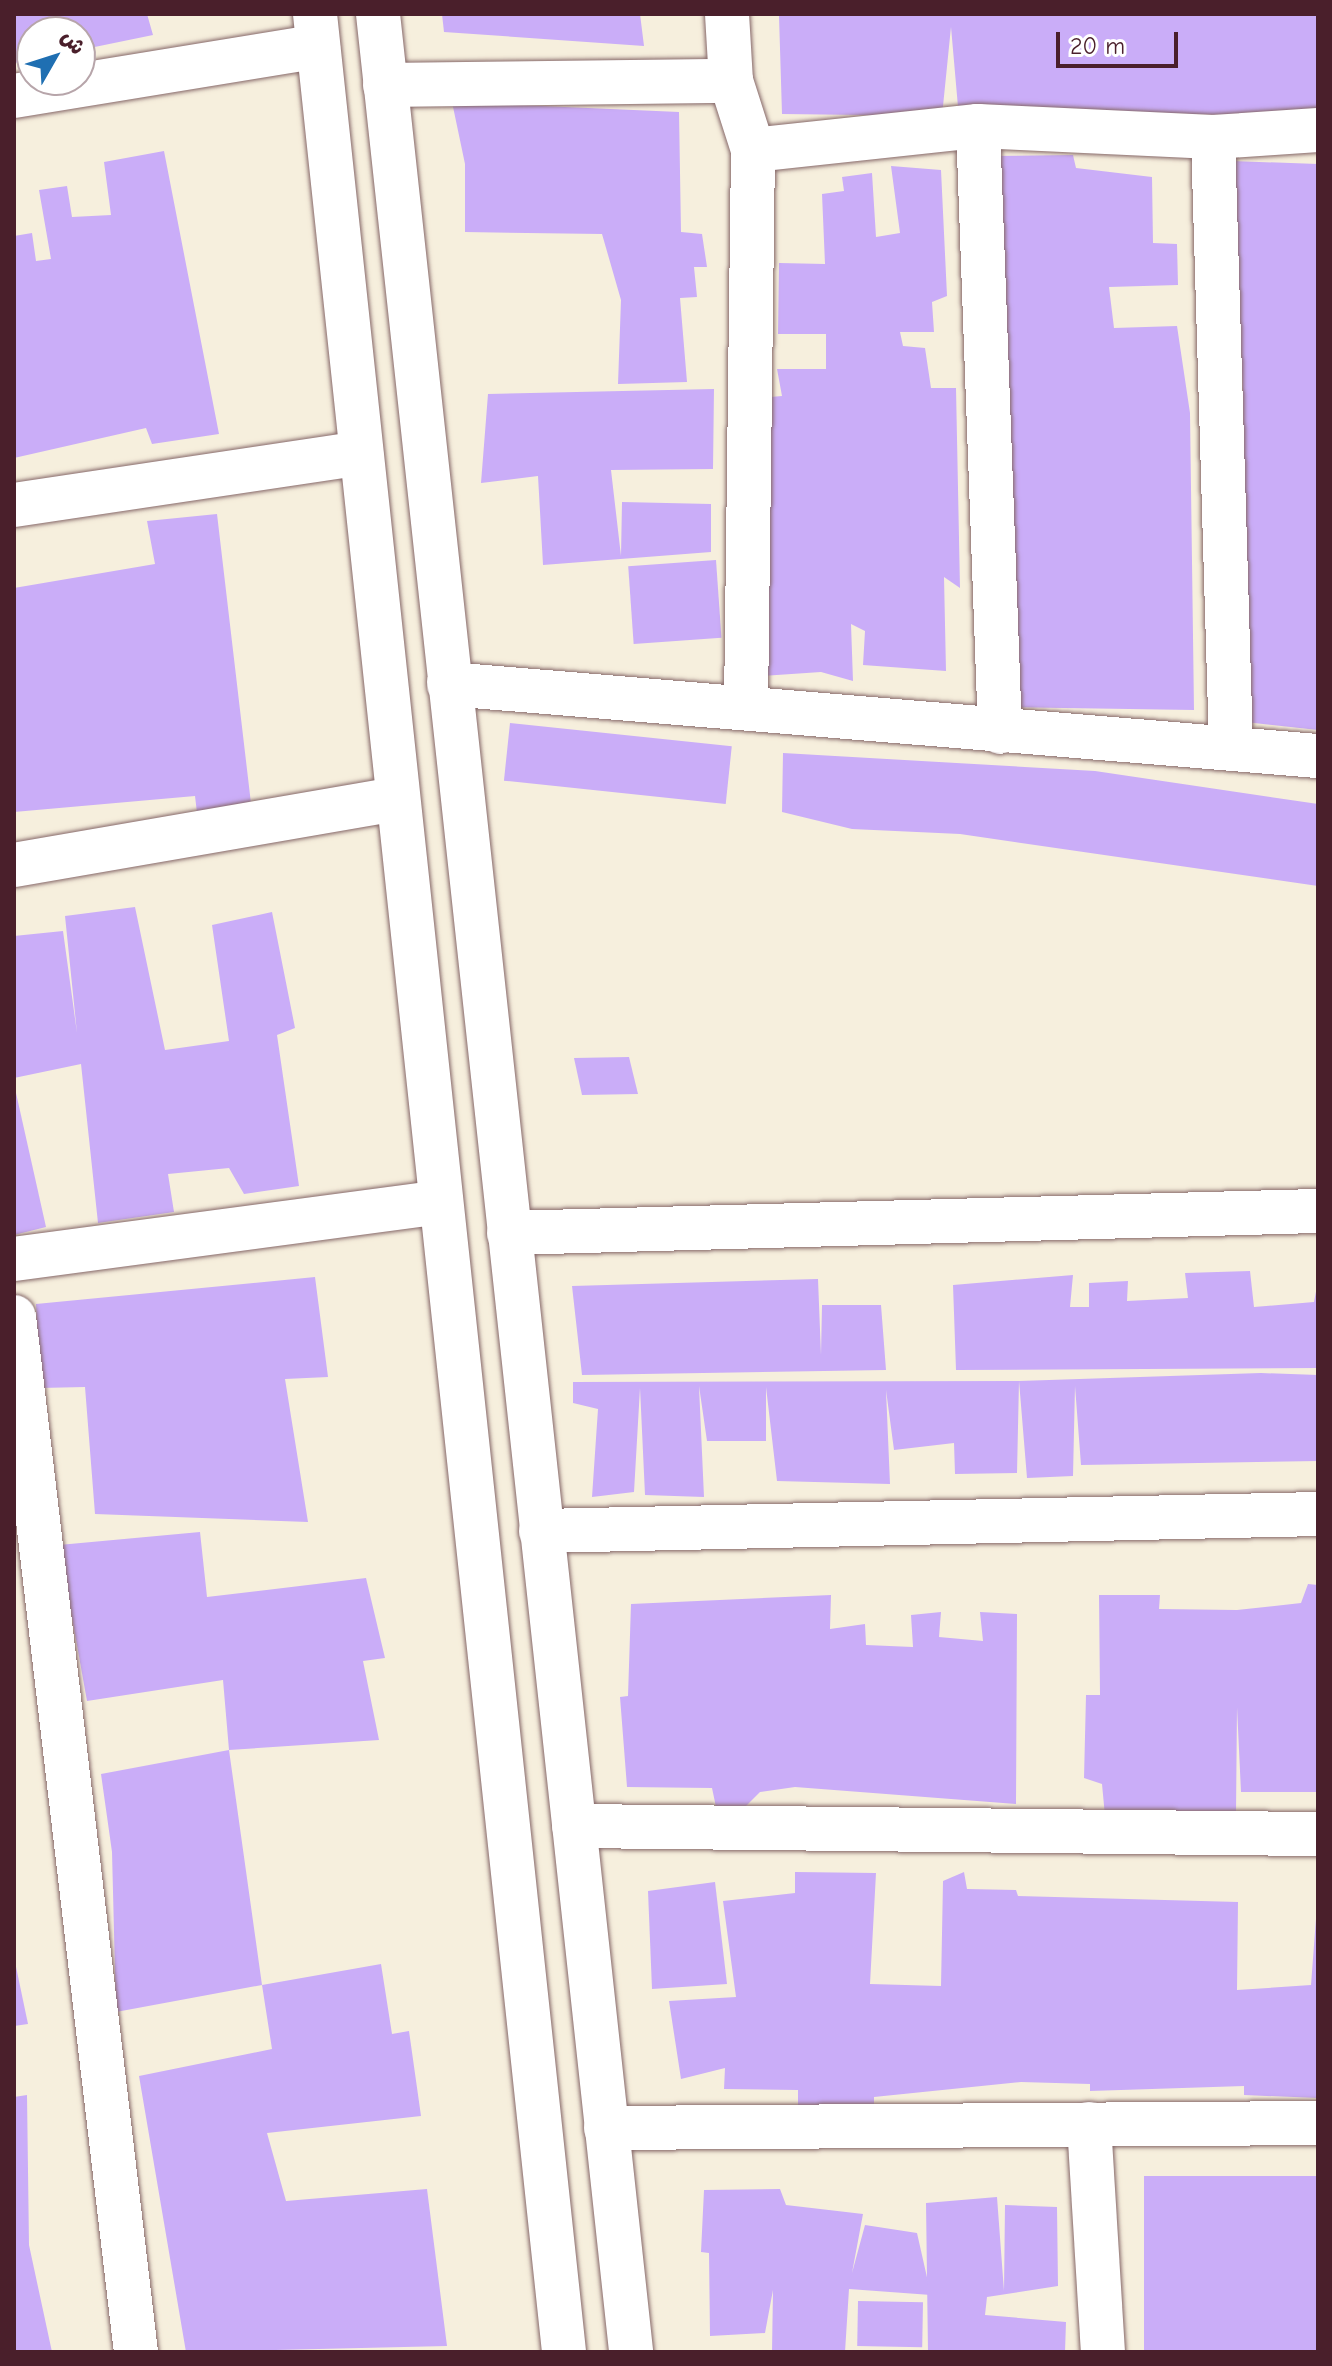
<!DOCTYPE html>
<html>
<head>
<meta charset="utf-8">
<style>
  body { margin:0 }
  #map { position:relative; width:1332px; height:2366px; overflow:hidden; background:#f6efdd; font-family:"Comic Neue","Playpen Sans Arabic",sans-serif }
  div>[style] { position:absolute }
  .building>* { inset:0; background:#caadf8; transform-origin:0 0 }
  .roads { filter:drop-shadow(0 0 2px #866869) drop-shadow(0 0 2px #866869) }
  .minor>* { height:44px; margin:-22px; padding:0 22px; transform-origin:22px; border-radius:22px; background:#fff }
  .tertiary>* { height:44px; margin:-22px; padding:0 22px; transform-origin:22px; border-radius:22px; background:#fff }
  .primary>* { height:44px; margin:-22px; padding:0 22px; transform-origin:22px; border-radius:22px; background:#fff }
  span { translate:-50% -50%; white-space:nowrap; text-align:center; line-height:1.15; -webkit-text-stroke:8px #fff; paint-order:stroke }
  .frame { position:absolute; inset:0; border:16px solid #4a1f2b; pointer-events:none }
  .north { position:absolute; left:16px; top:16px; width:80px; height:80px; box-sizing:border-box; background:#fff; border:2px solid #b7a5aa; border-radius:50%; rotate:51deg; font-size:22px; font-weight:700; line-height:32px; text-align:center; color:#4a1f2b }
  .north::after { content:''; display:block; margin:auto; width:28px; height:36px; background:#1f6fb2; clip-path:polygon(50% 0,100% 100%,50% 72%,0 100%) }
  .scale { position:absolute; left:1056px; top:32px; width:122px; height:36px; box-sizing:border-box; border:4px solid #4a1f2b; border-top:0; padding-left:10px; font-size:24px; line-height:28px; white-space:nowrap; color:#4a1f2b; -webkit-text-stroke:6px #fff; paint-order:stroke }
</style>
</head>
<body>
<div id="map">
  <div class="building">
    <i style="clip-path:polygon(14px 14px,147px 14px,153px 35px,80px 50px,80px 32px,32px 32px,32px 60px,14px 63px)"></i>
    <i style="clip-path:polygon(442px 14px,640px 14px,644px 46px,444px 32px)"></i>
    <i style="clip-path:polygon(1318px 14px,1318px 118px,958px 107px,951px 27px,942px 116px,782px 114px,779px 16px)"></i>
    <i style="clip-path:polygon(452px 102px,679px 112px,681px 232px,702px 234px,707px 267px,694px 267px,697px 297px,680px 298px,687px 382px,618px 384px,621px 300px,602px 234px,465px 232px,465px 164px)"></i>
    <i style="clip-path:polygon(164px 151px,219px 434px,152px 444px,146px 428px,14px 458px,14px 236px,32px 233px,36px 261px,51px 259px,39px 190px,67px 186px,72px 217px,111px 215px,104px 162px)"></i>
    <i style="clip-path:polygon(1073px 155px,1076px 168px,1152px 177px,1153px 243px,1177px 244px,1178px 285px,1109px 287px,1114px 328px,1177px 326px,1190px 413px,1194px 710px,1008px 707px,989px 156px)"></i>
    <i style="clip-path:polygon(1232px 161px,1318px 164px,1318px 730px,1245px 722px,1243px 392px)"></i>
    <i style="clip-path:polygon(891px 166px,941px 170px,947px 296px,932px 302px,934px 332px,900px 332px,903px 346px,925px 348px,931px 388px,956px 388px,960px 588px,944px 577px,946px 671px,863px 665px,865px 631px,851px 624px,853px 681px,821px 672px,762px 676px,758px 398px,782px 396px,777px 369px,826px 369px,826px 334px,778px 334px,779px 263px,825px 264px,822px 194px,844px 191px,842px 177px,872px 173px,876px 237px,900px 233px)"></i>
    <i style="clip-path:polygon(714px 389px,713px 469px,611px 470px,621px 556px,622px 502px,711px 504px,711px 552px,543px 565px,538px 476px,481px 483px,488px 394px)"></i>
    <i style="clip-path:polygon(217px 514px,252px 812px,198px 821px,195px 796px,14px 812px,14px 588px,155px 564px,147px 521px)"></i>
    <i style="left:716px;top:560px;width:78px;height:88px;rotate:86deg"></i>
    <i style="left:510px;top:723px;width:223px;height:58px;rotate:6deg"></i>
    <i style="clip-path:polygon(783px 753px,1095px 771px,1318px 804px,1318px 886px,960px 834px,852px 829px,782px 812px)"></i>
    <i style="clip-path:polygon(135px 907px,165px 1050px,229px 1041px,212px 925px,272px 912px,295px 1028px,277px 1035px,299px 1186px,244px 1194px,229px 1168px,168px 1174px,174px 1212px,98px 1223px,81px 1064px,14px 1078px,14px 936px,63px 931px,77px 1033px,65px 916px)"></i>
    <i style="clip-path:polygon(629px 1057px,638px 1094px,582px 1095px,574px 1058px)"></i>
    <i style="clip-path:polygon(14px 1084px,46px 1227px,14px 1235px)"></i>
    <i style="clip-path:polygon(1250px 1271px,1254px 1307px,1314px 1302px,1318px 1281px,1318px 1368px,956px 1370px,953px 1285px,1073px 1275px,1070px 1307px,1089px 1307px,1089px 1283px,1128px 1281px,1127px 1301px,1188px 1298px,1185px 1273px)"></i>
    <i style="clip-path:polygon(315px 1277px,328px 1377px,285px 1379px,308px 1522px,95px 1514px,85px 1387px,40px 1388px,36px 1304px)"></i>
    <i style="clip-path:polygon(818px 1279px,821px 1355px,822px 1305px,881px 1305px,886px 1370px,582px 1375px,572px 1286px)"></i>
    <i style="clip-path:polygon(1261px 1373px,1318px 1375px,1318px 1461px,1081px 1465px,1075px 1386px,1073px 1476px,1027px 1478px,1019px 1381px)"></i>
    <i style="clip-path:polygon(1019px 1381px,1017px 1473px,955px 1474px,954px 1443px,894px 1450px,886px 1390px,890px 1484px,777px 1481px,766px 1387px,766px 1441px,707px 1441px,699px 1386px,704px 1497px,645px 1495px,640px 1388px,634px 1492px,592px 1497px,598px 1409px,573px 1403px,573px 1382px)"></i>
    <i style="clip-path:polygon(200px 1532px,207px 1597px,366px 1578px,385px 1658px,363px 1661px,379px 1740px,229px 1750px,223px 1680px,87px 1701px,59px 1545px)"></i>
    <i style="clip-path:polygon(1308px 1584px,1318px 1585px,1318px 1792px,1241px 1792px,1237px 1707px,1236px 1814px,1105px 1816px,1102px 1784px,1084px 1778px,1086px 1695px,1100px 1695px,1099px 1595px,1160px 1595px,1159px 1609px,1237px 1610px,1301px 1603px)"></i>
    <i style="clip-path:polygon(831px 1595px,830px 1629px,865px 1624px,866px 1645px,913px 1647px,911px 1615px,941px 1612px,939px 1637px,983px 1641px,980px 1612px,1017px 1614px,1016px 1804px,795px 1787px,760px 1792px,738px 1814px,716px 1807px,712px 1788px,627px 1787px,620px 1697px,628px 1696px,631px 1604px)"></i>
    <i style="clip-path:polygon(229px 1750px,262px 1985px,116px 2012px,112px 1852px,101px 1774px)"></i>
    <i style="clip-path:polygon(795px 1872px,876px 1873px,870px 1984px,941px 1986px,943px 1881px,964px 1872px,967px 1889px,1016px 1890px,1018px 1896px,1238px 1902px,1237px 1990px,1311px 1985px,1318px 1892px,1318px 2098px,1244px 2095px,1244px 2086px,1090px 2091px,1090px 2084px,1021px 2082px,874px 2097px,874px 2110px,798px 2109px,798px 2090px,724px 2089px,725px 2068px,681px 2079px,669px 2001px,736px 1997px,723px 1901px,795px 1893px)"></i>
    <i style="clip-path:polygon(715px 1882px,727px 1984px,652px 1989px,648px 1891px)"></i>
    <i style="clip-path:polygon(14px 1962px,15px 1962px,28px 2024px,14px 2026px)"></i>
    <i style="clip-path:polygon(381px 1964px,392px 2034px,409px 2031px,421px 2116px,267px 2133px,286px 2201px,427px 2189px,447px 2346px,186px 2352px,139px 2076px,272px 2049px,262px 1985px)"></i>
    <i style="clip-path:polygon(27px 2095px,29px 2245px,52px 2352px,14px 2352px,14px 2097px)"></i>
    <i style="left:1318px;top:2176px;width:176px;height:174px;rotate:90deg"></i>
    <i style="clip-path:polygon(780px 2189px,786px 2205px,863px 2214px,852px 2273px,865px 2225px,917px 2233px,931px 2295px,849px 2289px,845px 2352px,772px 2352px,773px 2290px,765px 2333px,710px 2336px,709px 2253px,701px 2252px,704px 2190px)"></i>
    <i style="clip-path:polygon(997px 2197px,1004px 2291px,1005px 2205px,1057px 2207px,1058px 2286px,987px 2297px,985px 2315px,1066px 2322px,1065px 2352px,928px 2352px,926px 2203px)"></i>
    <i style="left:858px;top:2301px;width:65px;height:45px;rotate:1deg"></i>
  </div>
  <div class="roads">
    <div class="minor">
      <i style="left:727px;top:14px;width:67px;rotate:86.6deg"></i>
      <i style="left:731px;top:81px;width:72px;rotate:72.3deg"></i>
      <i style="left:753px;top:150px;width:558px;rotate:90.72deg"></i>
      <i style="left:385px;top:85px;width:346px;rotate:-0.7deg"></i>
      <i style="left:978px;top:126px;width:606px;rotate:87.92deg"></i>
      <i style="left:1213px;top:137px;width:611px;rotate:88.31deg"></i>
      <i style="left:753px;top:150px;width:226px;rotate:-6.1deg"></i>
      <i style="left:978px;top:126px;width:235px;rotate:2.7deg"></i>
      <i style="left:1213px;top:137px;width:105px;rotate:-3.8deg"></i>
      <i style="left:14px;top:505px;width:351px;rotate:-8.5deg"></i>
      <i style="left:449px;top:684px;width:872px;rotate:4.74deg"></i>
      <i style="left:14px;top:865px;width:389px;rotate:-9.8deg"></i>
      <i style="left:509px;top:1233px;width:809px;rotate:-1.56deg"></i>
      <i style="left:14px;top:1259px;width:430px;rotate:-7.6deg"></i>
      <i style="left:14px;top:1317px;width:1042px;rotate:83.28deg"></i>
      <i style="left:541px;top:1531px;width:777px;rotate:-1.25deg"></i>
      <i style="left:574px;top:1826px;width:744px;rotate:0.62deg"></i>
      <i style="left:1089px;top:2124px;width:228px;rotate:86.5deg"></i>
      <i style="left:606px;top:2128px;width:712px;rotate:-0.4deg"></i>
    </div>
    <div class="tertiary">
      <i style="left:14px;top:96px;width:308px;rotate:-9.3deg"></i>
    </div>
    <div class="primary">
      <i style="left:315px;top:14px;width:2351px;rotate:83.92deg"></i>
      <i style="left:378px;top:14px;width:2352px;rotate:83.82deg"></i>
    </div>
  </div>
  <div class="frame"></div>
  <div class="north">ش</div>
  <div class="scale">20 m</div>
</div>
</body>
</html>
